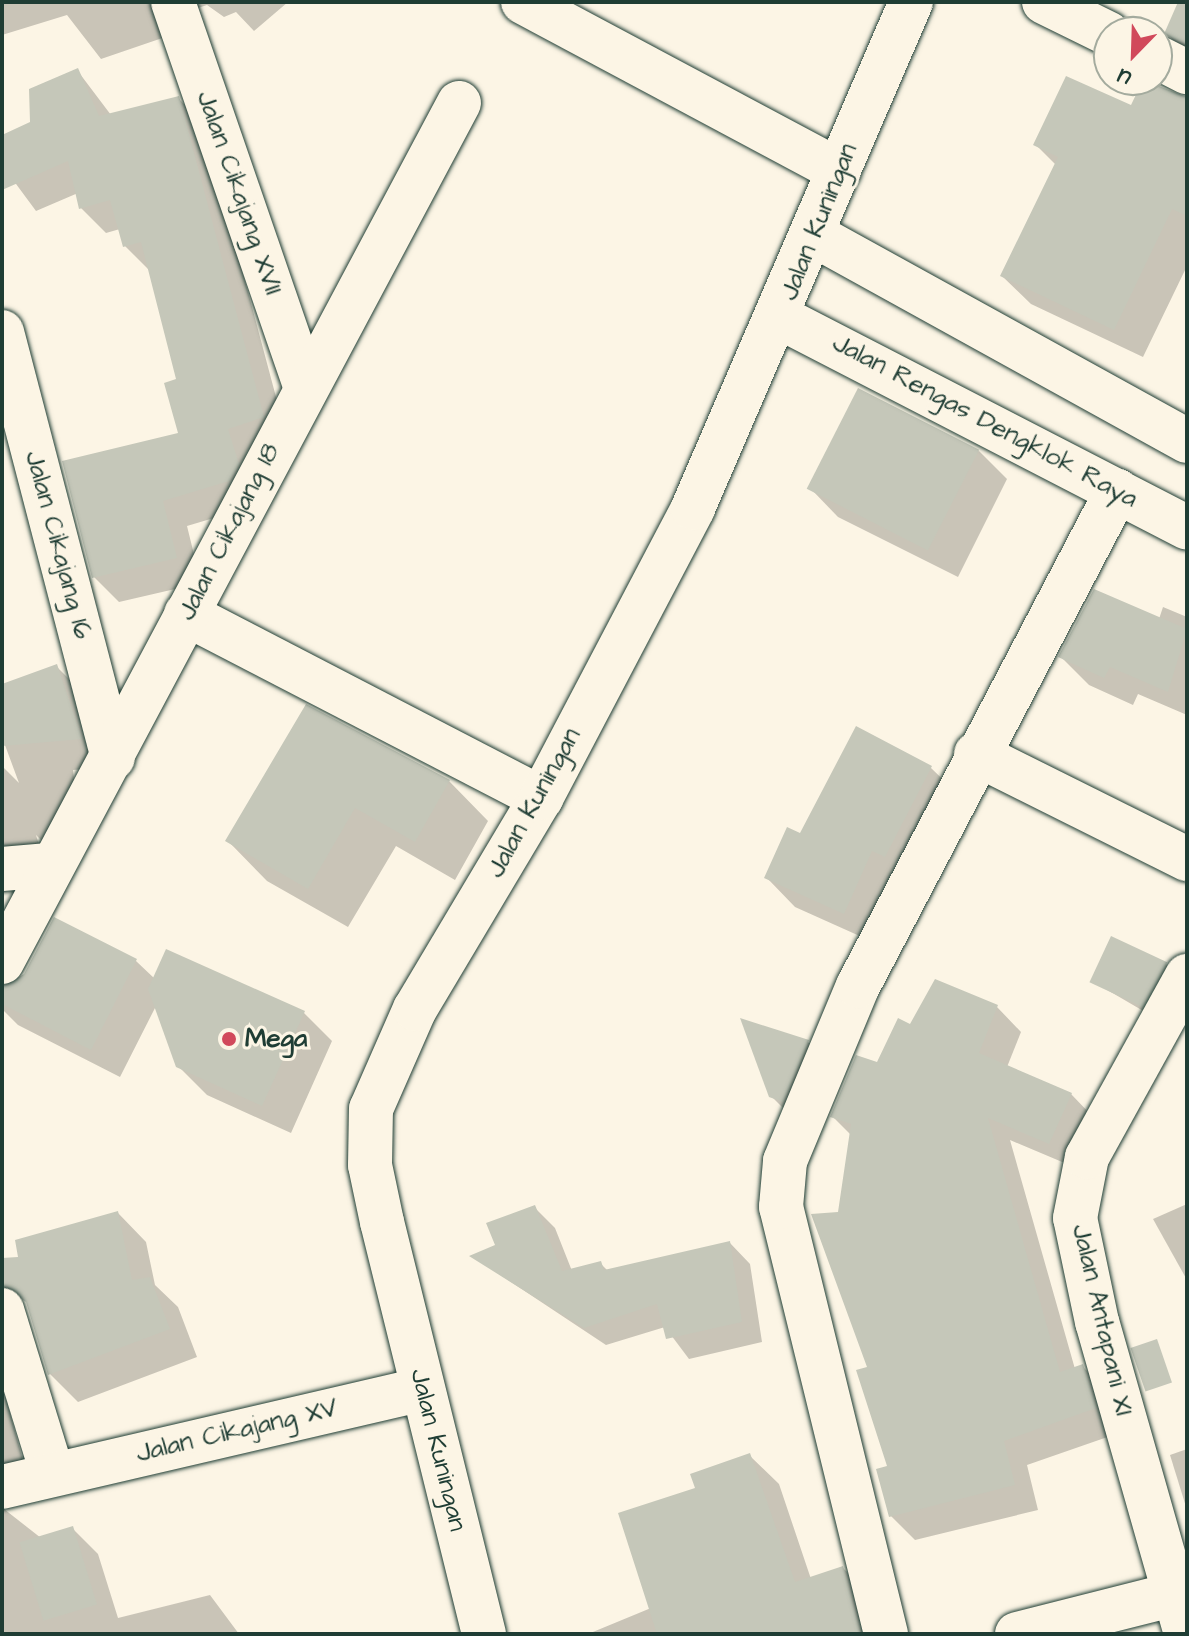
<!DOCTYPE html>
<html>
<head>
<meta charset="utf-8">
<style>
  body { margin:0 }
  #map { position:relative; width:1189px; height:1636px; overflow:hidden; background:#fcf5e5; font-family:"Architects Daughter",sans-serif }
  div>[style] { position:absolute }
  .shadow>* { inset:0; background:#0003 }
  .building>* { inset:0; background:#c5c7b9; transform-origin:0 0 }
  .roads { filter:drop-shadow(0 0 2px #1f3d34) drop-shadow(0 0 2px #1f3d34) }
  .minor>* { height:44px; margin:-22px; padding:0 22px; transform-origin:22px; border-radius:22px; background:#fcf5e5 }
  .tertiary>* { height:44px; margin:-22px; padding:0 22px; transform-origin:22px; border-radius:22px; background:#fcf5e5 }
  .dots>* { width:22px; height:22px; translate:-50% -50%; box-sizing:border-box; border:4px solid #fcf5e5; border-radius:50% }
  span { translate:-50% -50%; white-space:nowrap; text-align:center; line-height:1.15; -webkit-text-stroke:6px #fcf5e5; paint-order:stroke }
  .street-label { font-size:26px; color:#1f3d34 }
  .poi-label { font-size:26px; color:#1f3d34; font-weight:700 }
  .left { translate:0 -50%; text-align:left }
  .frame { position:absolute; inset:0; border:4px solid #1f3d34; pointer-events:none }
  .north { position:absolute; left:1093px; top:16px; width:80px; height:80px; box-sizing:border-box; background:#fcf5e5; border:2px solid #a4ab9e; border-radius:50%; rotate:203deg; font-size:22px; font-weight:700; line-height:32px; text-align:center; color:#1f3d34 }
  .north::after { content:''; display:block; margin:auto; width:28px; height:36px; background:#d1495b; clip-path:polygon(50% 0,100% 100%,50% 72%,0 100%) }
</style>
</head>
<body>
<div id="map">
  <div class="shadow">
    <i style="clip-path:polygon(2px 2px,288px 2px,254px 31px,236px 12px,224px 17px,207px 5px,183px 13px,177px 33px,101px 59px,67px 15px,2px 35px)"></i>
    <i style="clip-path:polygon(1180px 2px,1187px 2px,1187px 54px,1166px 33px)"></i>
    <i style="clip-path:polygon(77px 70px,111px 115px,178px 98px,203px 123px,288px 442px,254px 506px,187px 526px,201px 583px,119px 602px,94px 577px,181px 435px,179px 381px,151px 272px,125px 246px,120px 229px,106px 233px,81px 208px,78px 193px,36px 211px,2px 165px,2px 137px,32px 123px)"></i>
    <i style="clip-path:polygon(1145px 80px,1187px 99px,1187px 266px,1143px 357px,1031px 304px,1002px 276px,1056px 165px,1036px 145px,1132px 108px)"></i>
    <i style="clip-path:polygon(979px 451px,1007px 479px,958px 577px,838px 517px,810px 488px)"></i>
    <i style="clip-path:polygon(1163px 607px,1187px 617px,1187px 715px,1138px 694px,1133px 705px,1089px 685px,1061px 657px,1159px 619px)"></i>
    <i style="clip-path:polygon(56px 666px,85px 695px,109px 767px,73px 770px,81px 842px,68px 867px,36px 835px,43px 858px,2px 869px,2px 766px,19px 783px,2px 737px,2px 686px)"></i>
    <i style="clip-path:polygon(857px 728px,931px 768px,960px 796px,873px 942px,795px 907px,767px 878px,801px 835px)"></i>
    <i style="clip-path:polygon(449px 781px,488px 821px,455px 880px,396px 846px,348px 927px,267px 881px,228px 841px)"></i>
    <i style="clip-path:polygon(55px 919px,136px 961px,155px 979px,304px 1013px,332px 1041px,291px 1133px,207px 1095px,178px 1066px,156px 1006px,120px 1077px,18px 1025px,2px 1009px,2px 986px,25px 976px)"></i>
    <i style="clip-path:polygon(1166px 964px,1180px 978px,1157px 1019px,1092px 981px)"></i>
    <i style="clip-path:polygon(997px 1007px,1021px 1032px,1007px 1067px,1071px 1094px,1095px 1119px,1074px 1167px,1010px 1140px,1075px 1369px,1082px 1366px,1107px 1391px,1119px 1433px,1027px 1465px,1038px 1510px,915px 1540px,891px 1516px,889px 1468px,840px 1213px,851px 1135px,833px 1117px,911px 1026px)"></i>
    <i style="clip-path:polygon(807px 1041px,836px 1070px,800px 1125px,771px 1096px)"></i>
    <i style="clip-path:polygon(1187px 1204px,1187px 1280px,1153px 1219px)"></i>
    <i style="clip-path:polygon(534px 1207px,555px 1228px,572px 1271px,600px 1263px,608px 1271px,730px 1243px,750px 1264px,762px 1342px,689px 1359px,665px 1327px,606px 1345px,472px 1256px,498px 1246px)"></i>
    <i style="clip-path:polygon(118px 1213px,146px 1242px,155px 1285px,178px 1307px,197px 1357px,78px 1402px,50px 1374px)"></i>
    <i style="clip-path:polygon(2px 1384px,30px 1486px,4px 1509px,41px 1538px,72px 1528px,98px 1554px,118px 1618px,210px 1595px,239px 1634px,2px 1634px)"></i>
    <i style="clip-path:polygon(1187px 1449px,1187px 1510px,1170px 1455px)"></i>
    <i style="clip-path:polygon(750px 1456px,779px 1484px,811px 1579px,843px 1568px,871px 1596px,881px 1634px,588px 1634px,651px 1608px,698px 1489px)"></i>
  </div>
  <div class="building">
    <i style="clip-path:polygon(1178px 2px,1187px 2px,1187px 44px,1164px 34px)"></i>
    <i style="clip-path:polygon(78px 68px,99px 116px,179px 96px,264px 417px,228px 429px,239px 464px,229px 481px,163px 501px,177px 558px,92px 578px,62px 461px,178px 433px,164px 383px,176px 379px,141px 242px,123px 247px,110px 200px,79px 209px,68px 161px,2px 190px,2px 135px,30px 122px,29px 89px)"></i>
    <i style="clip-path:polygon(1066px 76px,1131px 105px,1143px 80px,1187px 97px,1187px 216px,1172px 209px,1114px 330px,1000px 276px,1058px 157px,1033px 145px)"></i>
    <i style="left:858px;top:388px;width:136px;height:113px;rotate:27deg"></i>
    <i style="clip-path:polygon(1094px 589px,1187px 629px,1168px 692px,1110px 667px,1104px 678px,1058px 657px)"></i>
    <i style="clip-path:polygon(57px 664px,82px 739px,2px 746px,2px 684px)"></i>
    <i style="clip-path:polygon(306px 704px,450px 780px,415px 842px,355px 808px,308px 889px,225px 841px)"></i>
    <i style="clip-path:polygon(856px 726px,932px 766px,885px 857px,872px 851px,844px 914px,764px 878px,787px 827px,800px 833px)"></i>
    <i style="clip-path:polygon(54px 917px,137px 959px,91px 1050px,2px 1004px,2px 987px,24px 974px)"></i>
    <i style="left:1111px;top:936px;width:62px;height:51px;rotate:25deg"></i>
    <i style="clip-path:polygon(166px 949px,305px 1011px,262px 1106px,176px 1067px,148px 989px)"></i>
    <i style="clip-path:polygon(935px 979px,998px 1005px,979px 1053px,1072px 1093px,1049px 1144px,988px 1118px,1060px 1372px,1083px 1364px,1096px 1408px,1004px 1441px,1015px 1485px,889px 1517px,876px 1469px,887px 1466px,856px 1370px,867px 1367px,811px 1214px,838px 1212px,851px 1124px,830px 1117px,856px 1055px,877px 1062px,898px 1018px,910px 1024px)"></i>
    <i style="clip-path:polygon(740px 1018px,809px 1040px,783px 1102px,769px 1097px)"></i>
    <i style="clip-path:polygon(535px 1205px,562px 1271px,601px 1261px,604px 1270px,730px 1241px,742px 1322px,666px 1339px,657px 1304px,584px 1328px,469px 1256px,495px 1245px,486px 1223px)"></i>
    <i style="clip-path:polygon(118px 1211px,132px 1280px,150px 1277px,170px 1329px,48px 1375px,26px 1302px,2px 1286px,2px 1258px,18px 1257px,15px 1240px)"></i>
    <i style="left:1157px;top:1339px;width:46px;height:28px;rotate:71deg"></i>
    <i style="clip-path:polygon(750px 1453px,795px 1582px,843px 1566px,860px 1634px,657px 1634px,618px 1513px,695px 1488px,690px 1474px)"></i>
    <i style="left:73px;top:1526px;width:82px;height:56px;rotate:73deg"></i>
  </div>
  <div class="roads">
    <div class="minor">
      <i style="left:173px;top:2px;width:405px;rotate:71deg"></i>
      <i style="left:523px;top:2px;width:358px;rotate:28.1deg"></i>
      <i style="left:1044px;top:2px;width:72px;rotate:26.2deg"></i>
      <i style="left:1157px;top:57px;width:34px;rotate:27deg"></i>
      <i style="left:814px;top:235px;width:426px;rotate:28.9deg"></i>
      <i style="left:781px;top:318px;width:457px;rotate:27.3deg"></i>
      <i style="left:2px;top:332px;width:440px;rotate:75.4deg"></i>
      <i style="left:186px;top:614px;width:400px;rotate:27.4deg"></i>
      <i style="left:976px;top:754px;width:236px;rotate:26.5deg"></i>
      <i style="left:2px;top:869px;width:47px;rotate:-4.9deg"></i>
      <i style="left:2px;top:962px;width:973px;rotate:-61.99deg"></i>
      <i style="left:2px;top:1310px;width:170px;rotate:72.9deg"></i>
      <i style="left:2px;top:1487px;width:431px;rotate:-13.1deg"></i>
      <i style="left:886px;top:1634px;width:440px;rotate:-103.8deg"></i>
      <i style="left:781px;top:1207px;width:46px;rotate:-85deg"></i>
      <i style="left:785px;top:1161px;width:190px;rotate:-67.4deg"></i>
      <i style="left:858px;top:986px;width:559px;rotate:-62.38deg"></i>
      <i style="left:1017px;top:1634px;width:175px;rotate:-14.2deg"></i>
      <i style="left:1186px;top:1634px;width:324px;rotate:-105.9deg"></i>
      <i style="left:1097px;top:1322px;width:106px;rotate:-101.9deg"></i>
      <i style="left:1075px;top:1218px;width:62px;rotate:-78.9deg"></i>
      <i style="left:1087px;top:1157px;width:207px;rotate:-61.1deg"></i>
    </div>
    <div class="tertiary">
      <i style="left:484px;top:1634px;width:424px;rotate:-103.9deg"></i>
      <i style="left:382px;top:1222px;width:58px;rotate:-101.9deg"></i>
      <i style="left:370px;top:1165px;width:56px;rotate:-89deg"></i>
      <i style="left:371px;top:1109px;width:109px;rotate:-66.3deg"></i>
      <i style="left:415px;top:1009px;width:246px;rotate:-59.2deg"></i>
      <i style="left:541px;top:798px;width:327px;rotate:-62.3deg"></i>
      <i style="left:693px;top:508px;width:551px;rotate:-66.69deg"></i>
    </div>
  </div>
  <div class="dots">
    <i style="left:229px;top:1039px;background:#d1495b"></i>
  </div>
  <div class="street-label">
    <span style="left:239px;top:193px;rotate:71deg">Jalan Cikajang XVII</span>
    <span style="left:819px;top:222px;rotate:-68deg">Jalan Kuningan</span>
    <span style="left:985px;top:421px;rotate:28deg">Jalan Rengas Dengklok Raya</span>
    <span style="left:229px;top:532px;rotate:-63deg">Jalan Cikajang 18</span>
    <span style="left:58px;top:545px;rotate:75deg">Jalan Cikajang 16</span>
    <span style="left:534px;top:803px;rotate:-61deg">Jalan Kuningan</span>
    <span style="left:1102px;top:1320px;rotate:77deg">Jalan Antapani XI</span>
    <span style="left:237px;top:1431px;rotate:-13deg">Jalan Cikajang XV</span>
    <span style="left:438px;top:1450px;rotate:76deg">Jalan Kuningan</span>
  </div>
  <div class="poi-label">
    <span class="left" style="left:245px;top:1039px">Mega</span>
  </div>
  <div class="frame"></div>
  <div class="north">U</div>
</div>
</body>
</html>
